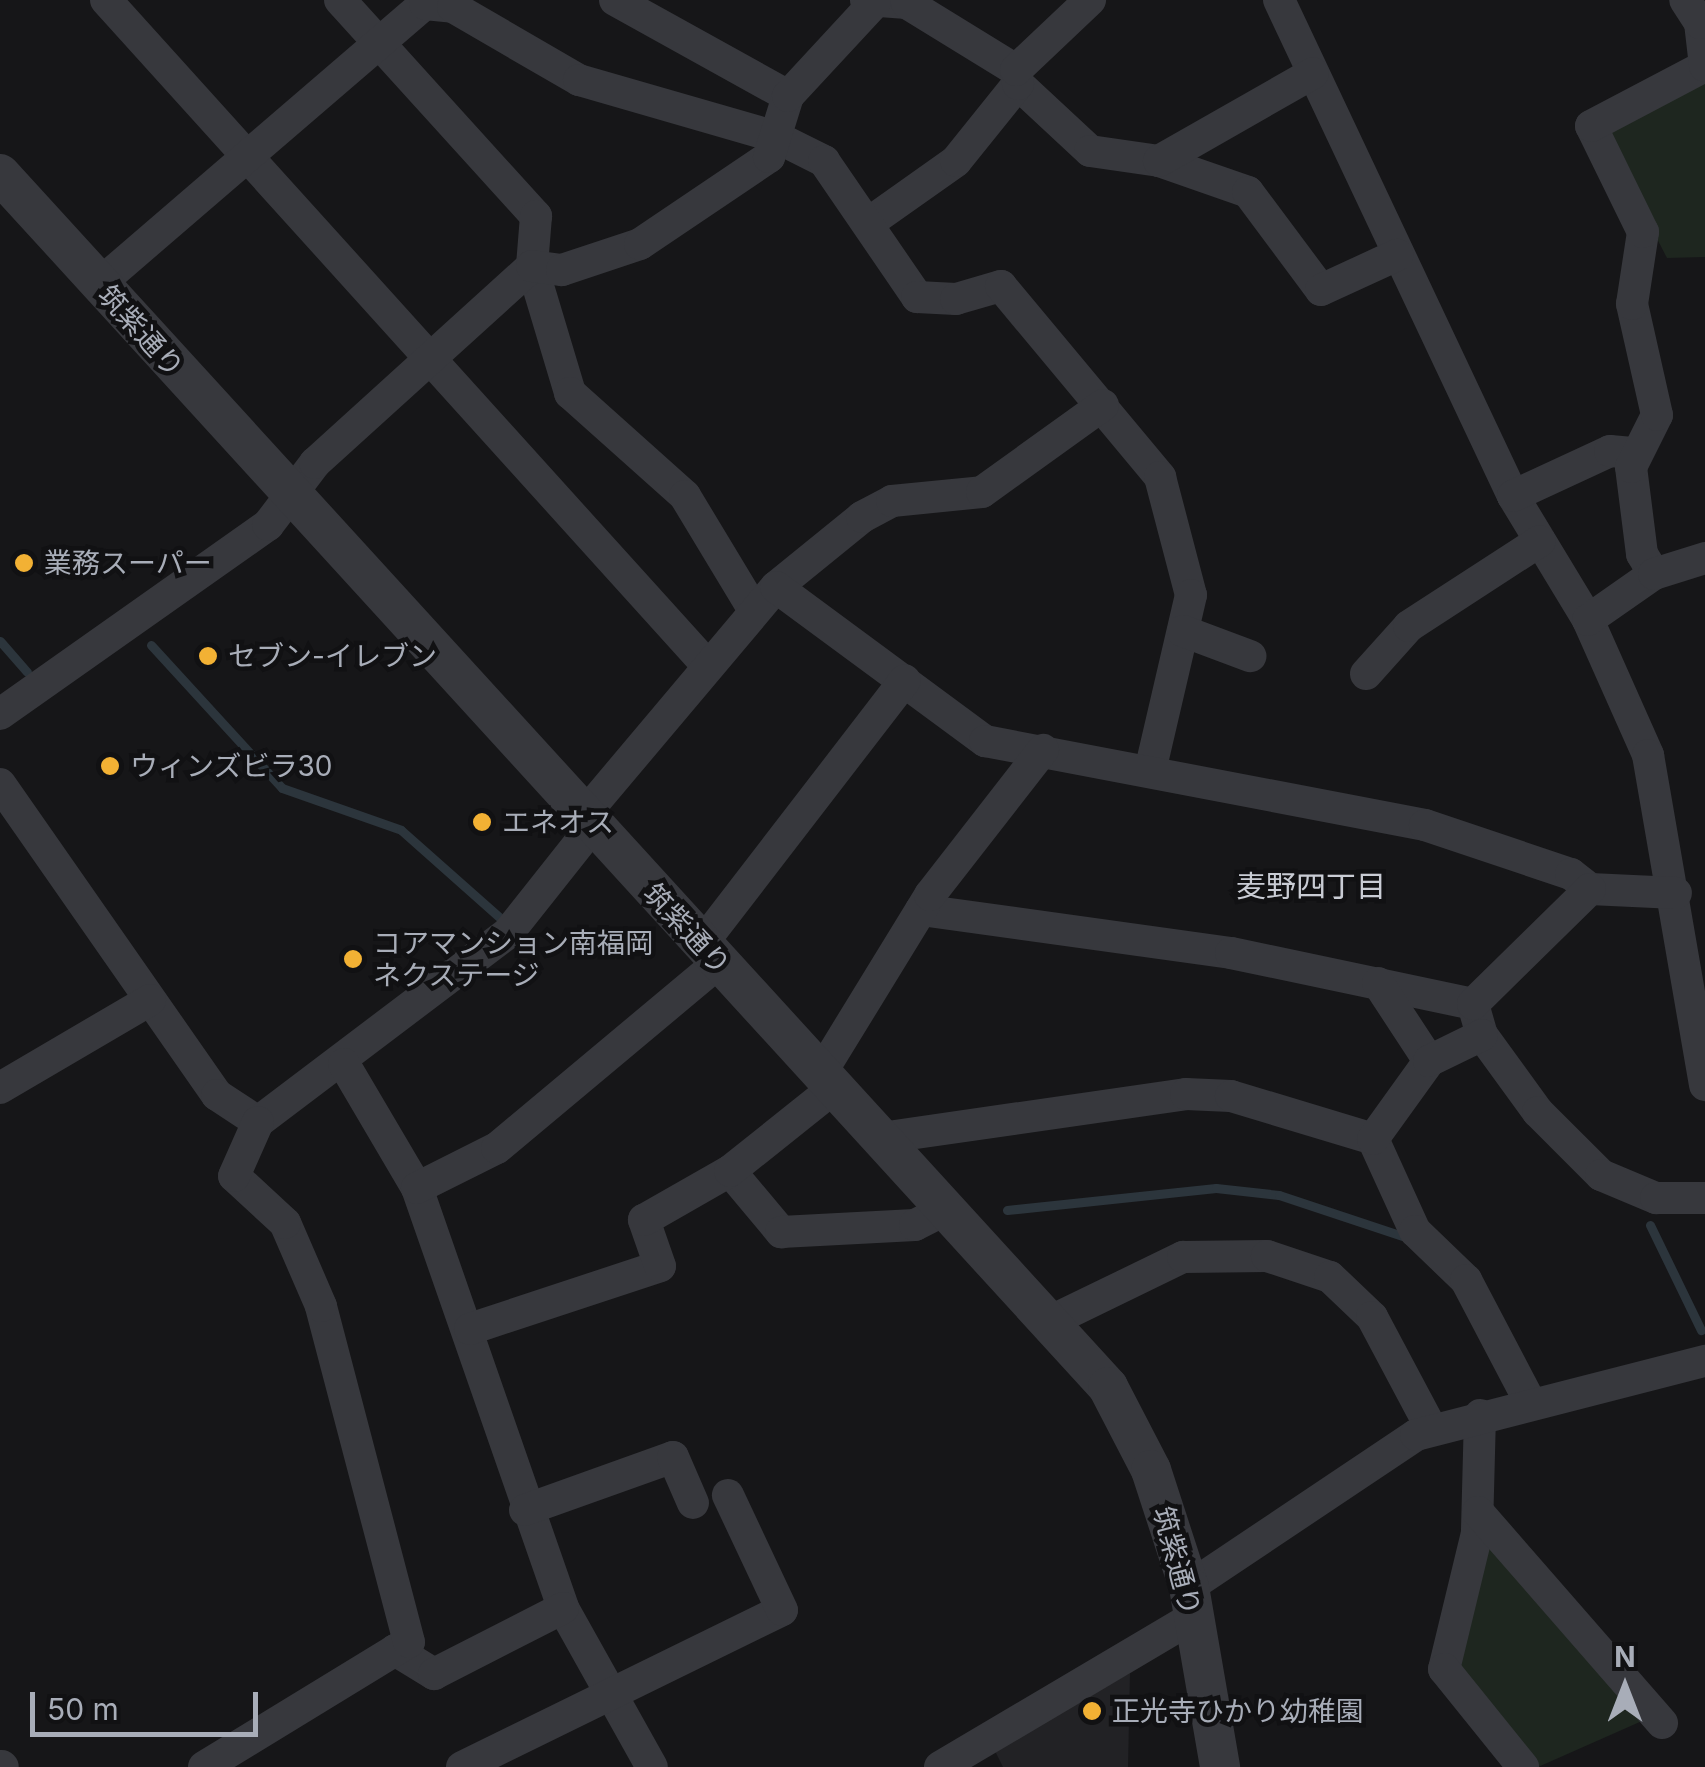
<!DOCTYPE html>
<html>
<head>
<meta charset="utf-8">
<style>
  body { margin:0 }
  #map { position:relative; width:1705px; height:1767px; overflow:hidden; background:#161618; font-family:Inter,"Noto Sans JP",sans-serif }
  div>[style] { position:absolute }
  .built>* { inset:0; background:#222225 }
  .green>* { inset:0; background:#1e261f }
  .stream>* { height:9px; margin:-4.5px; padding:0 4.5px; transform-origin:4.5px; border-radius:4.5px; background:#2c353c }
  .minor>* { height:32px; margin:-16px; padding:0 16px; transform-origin:16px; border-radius:16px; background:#37383d }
  .tertiary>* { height:40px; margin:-20px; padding:0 20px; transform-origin:20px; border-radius:20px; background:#37383d }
  .dots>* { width:28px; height:28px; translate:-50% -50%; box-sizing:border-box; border:5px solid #111113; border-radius:50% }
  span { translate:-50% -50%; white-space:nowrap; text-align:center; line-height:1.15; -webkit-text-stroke:9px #111113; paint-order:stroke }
  .street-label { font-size:28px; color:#a8adb8 }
  .poi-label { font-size:28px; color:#a8adb8 }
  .left { translate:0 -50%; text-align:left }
  .neighbourhood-label { font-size:30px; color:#c9ccd4 }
  .north { position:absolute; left:1575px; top:1637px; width:100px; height:100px; -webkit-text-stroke:8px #111113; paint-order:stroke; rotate:0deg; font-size:28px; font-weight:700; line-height:40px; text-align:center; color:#a8adb8 }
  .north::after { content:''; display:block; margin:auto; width:35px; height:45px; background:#a8adb8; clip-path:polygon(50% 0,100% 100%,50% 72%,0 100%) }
  .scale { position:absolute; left:30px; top:1692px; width:228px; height:45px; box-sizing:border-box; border:5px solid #a8adb8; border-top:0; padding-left:12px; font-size:30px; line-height:35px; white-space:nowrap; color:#a8adb8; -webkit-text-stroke:8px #111113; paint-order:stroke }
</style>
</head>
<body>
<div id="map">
  <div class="built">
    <i style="clip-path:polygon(1130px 1673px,1128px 1767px,1003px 1767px,994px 1749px)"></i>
  </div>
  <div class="green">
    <i style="clip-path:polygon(1705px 72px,1705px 257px,1667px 258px,1606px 140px,1611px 126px)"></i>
    <i style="clip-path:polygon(1488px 1544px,1642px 1721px,1538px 1767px,1458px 1664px)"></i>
  </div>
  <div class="stream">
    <i style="left:0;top:641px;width:41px;rotate:48.9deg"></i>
    <i style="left:151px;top:645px;width:194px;rotate:47.5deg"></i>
    <i style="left:282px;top:788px;width:126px;rotate:19.4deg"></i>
    <i style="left:401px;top:830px;width:131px;rotate:41.6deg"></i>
    <i style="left:1007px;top:1210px;width:210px;rotate:-6deg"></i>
    <i style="left:1216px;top:1188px;width:63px;rotate:6.3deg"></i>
    <i style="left:1279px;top:1195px;width:130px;rotate:18.4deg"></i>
    <i style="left:1650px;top:1225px;width:117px;rotate:64.1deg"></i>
  </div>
  <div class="minor">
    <i style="left:106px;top:0;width:894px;rotate:47.9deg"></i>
    <i style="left:340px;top:0;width:292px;rotate:47.8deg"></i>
    <i style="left:536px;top:216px;width:50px;rotate:94.6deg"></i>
    <i style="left:532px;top:266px;width:133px;rotate:73.3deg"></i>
    <i style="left:570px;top:393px;width:154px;rotate:41.8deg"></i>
    <i style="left:685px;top:496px;width:130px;rotate:58.9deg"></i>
    <i style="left:615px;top:0;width:198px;rotate:29deg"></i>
    <i style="left:866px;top:0;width:41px;rotate:4.2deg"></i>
    <i style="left:907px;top:3px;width:128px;rotate:31.6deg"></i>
    <i style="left:1279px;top:0;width:548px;rotate:64.74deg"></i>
    <i style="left:1513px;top:496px;width:145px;rotate:58.8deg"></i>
    <i style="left:1588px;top:620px;width:148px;rotate:66deg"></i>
    <i style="left:1648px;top:755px;width:335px;rotate:80.2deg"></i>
    <i style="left:1018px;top:84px;width:98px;rotate:42.9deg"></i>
    <i style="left:1090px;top:151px;width:70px;rotate:8.2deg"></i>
    <i style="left:1159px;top:161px;width:94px;rotate:19.2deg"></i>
    <i style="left:1248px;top:192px;width:122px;rotate:53.3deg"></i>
    <i style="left:1321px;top:290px;width:84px;rotate:-24.7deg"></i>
    <i style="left:1159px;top:161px;width:177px;rotate:-29.7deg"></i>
    <i style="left:870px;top:222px;width:105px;rotate:-35.3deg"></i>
    <i style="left:956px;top:161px;width:99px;rotate:-51.2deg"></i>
    <i style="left:1018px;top:84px;width:14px;rotate:-98deg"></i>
    <i style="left:1016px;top:70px;width:102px;rotate:-43.4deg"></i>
    <i style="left:99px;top:284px;width:430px;rotate:-40.7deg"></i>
    <i style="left:425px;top:4px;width:28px;rotate:6deg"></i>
    <i style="left:453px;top:7px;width:146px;rotate:30.1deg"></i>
    <i style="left:579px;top:80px;width:205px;rotate:16.1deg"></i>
    <i style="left:776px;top:137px;width:54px;rotate:26.6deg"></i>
    <i style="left:824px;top:161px;width:165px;rotate:55.6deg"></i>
    <i style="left:917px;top:297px;width:39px;rotate:3deg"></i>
    <i style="left:956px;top:299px;width:47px;rotate:-16.1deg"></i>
    <i style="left:1001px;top:286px;width:249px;rotate:50.2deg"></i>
    <i style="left:1160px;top:477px;width:122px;rotate:75.3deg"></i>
    <i style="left:1191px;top:595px;width:177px;rotate:103.1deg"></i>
    <i style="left:1513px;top:496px;width:107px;rotate:-24.9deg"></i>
    <i style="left:1610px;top:451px;width:25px;rotate:5deg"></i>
    <i style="left:1654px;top:574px;width:23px;rotate:-121deg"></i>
    <i style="left:1642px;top:554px;width:88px;rotate:-97.2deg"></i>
    <i style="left:1631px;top:467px;width:58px;rotate:-63.4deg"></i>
    <i style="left:1657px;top:415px;width:114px;rotate:-102.7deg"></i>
    <i style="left:1632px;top:304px;width:73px;rotate:-81.3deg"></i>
    <i style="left:1643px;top:232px;width:118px;rotate:-116.1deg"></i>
    <i style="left:1591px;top:126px;width:129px;rotate:-27.8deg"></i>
    <i style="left:1705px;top:66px;width:43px;rotate:-96.6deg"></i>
    <i style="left:1700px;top:23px;width:27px;rotate:-123deg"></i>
    <i style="left:776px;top:587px;width:111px;rotate:-39.1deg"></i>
    <i style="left:862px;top:517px;width:34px;rotate:-28deg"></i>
    <i style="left:892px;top:501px;width:90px;rotate:-5.7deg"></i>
    <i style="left:982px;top:492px;width:149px;rotate:-35.7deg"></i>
    <i style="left:1588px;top:620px;width:80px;rotate:-34.9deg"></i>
    <i style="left:1654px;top:574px;width:53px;rotate:-17.4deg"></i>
    <i style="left:1183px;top:631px;width:72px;rotate:20.5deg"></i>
    <i style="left:1366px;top:674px;width:64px;rotate:-48.1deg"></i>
    <i style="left:1409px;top:626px;width:156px;rotate:-33deg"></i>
    <i style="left:0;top:714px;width:328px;rotate:-35.2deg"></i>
    <i style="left:268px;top:525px;width:78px;rotate:-52.8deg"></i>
    <i style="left:315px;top:463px;width:293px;rotate:-42.2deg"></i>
    <i style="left:532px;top:266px;width:30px;rotate:8deg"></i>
    <i style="left:562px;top:270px;width:82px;rotate:-18.4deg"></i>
    <i style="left:640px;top:244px;width:156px;rotate:-34deg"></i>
    <i style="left:769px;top:157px;width:64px;rotate:-72.7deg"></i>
    <i style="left:788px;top:96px;width:128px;rotate:-47.2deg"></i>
    <i style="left:0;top:784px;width:379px;rotate:55.1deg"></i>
    <i style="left:217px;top:1095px;width:49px;rotate:33.4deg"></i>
    <i style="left:258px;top:1122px;width:313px;rotate:-37.1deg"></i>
    <i style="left:508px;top:933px;width:135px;rotate:-51.6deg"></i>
    <i style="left:583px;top:816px;width:299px;rotate:-49.9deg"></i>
    <i style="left:776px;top:587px;width:260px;rotate:36.4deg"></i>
    <i style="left:985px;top:741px;width:448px;rotate:10.8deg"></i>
    <i style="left:1425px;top:825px;width:154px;rotate:18.6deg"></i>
    <i style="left:1571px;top:874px;width:24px;rotate:38deg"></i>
    <i style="left:1590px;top:889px;width:86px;rotate:2.7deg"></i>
    <i style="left:921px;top:910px;width:313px;rotate:7.9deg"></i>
    <i style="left:1231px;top:953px;width:247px;rotate:11.9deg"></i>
    <i style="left:1473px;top:1004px;width:32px;rotate:74deg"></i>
    <i style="left:1482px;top:1035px;width:95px;rotate:54deg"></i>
    <i style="left:1538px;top:1112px;width:89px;rotate:45deg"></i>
    <i style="left:1601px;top:1175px;width:60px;rotate:22.7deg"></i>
    <i style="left:1656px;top:1198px;width:49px"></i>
    <i style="left:701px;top:945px;width:334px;rotate:-52.4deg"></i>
    <i style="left:1378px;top:983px;width:93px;rotate:56.8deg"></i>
    <i style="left:1473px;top:1004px;width:164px;rotate:-44.5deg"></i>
    <i style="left:344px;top:1064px;width:144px;rotate:59.5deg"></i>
    <i style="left:417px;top:1188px;width:445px;rotate:70.8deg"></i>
    <i style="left:563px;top:1608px;width:182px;rotate:60.8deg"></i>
    <i style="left:821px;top:1073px;width:209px;rotate:-58.5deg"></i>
    <i style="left:930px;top:895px;width:184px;rotate:-52.1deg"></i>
    <i style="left:0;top:1088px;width:174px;rotate:-30.4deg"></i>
    <i style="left:881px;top:1138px;width:308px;rotate:-8.2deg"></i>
    <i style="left:1186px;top:1094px;width:45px;rotate:2.5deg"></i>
    <i style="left:1231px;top:1096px;width:148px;rotate:16.8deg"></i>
    <i style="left:1373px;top:1139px;width:101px;rotate:65.5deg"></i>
    <i style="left:1415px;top:1231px;width:71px;rotate:43.9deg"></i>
    <i style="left:1466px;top:1280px;width:140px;rotate:62.3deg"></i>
    <i style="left:1373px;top:1139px;width:96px;rotate:-54.3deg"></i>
    <i style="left:1429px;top:1061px;width:59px;rotate:-26.1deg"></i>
    <i style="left:730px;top:1171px;width:80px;rotate:50.1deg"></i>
    <i style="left:781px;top:1232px;width:134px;rotate:-3deg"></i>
    <i style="left:915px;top:1225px;width:37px;rotate:-27deg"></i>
    <i style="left:417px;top:1188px;width:89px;rotate:-26.6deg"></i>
    <i style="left:497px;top:1148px;width:288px;rotate:-39.9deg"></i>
    <i style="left:1049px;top:1322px;width:149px;rotate:-25.9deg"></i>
    <i style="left:1183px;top:1257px;width:84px;rotate:-0.7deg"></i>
    <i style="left:1267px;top:1256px;width:66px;rotate:18.4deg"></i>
    <i style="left:1330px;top:1277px;width:58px;rotate:43.6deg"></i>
    <i style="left:1372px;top:1317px;width:128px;rotate:62deg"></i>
    <i style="left:470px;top:1329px;width:200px;rotate:-18.3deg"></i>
    <i style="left:660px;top:1266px;width:49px;rotate:-109.2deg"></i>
    <i style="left:644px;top:1220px;width:99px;rotate:-29.7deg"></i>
    <i style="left:730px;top:1171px;width:133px;rotate:-38.6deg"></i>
    <i style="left:1480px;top:1415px;width:118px;rotate:91.5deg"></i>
    <i style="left:1477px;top:1533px;width:140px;rotate:103.6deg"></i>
    <i style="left:1444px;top:1669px;width:126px;rotate:51.1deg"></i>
    <i style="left:525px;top:1510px;width:157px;rotate:-19.7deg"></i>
    <i style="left:673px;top:1457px;width:50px;rotate:66.5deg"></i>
    <i style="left:1478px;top:1512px;width:280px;rotate:48.9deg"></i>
    <i style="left:1189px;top:1587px;width:273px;rotate:-33.8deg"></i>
    <i style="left:1416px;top:1435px;width:298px;rotate:-14.4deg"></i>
    <i style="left:395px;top:1650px;width:46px;rotate:31.6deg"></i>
    <i style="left:434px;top:1674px;width:145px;rotate:-27.1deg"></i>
    <i style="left:2px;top:1766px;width:1px;rotate:45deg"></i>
    <i style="left:204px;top:1767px;width:240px;rotate:-31.4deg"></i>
    <i style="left:409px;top:1642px;width:347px;rotate:-104.7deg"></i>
    <i style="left:321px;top:1306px;width:90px;rotate:-113.4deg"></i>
    <i style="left:285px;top:1223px;width:69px;rotate:-137.3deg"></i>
    <i style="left:234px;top:1176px;width:59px;rotate:-66deg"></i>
    <i style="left:462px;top:1767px;width:356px;rotate:-26.1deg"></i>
    <i style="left:782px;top:1610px;width:127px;rotate:-115.2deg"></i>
    <i style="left:940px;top:1767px;width:295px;rotate:-30.6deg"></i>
  </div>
  <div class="tertiary">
    <i style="left:0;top:174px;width:1643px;rotate:47.59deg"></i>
    <i style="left:1108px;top:1387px;width:93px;rotate:62.6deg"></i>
    <i style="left:1151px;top:1470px;width:123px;rotate:72deg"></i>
    <i style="left:1189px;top:1587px;width:183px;rotate:80.2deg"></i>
  </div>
  <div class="dots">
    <i style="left:24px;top:563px;background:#f2b134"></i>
    <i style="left:208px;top:656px;background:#f2b134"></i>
    <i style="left:110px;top:766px;background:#f2b134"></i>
    <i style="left:482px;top:822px;background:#f2b134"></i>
    <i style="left:353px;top:959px;background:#f2b134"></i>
    <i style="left:1092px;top:1711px;background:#f2b134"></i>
  </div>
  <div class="street-label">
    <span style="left:141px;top:331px;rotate:48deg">筑紫通り</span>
    <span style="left:687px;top:929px;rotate:47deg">筑紫通り</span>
    <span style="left:1177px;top:1561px;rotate:75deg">筑紫通り</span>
  </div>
  <div class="poi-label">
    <span class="left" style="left:44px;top:563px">業務スーパー</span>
    <span class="left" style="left:228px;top:656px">セブン-イレブン</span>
    <span class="left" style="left:130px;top:766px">ウィンズビラ30</span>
    <span class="left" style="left:502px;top:822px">エネオス</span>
    <span class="left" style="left:373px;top:959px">コアマンション南福岡<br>ネクステージ</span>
    <span class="left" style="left:1112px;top:1711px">正光寺ひかり幼稚園</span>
  </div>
  <div class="neighbourhood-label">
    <span style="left:1311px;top:886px">麦野四丁目</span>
  </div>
  <div class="north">N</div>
  <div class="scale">50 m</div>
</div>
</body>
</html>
